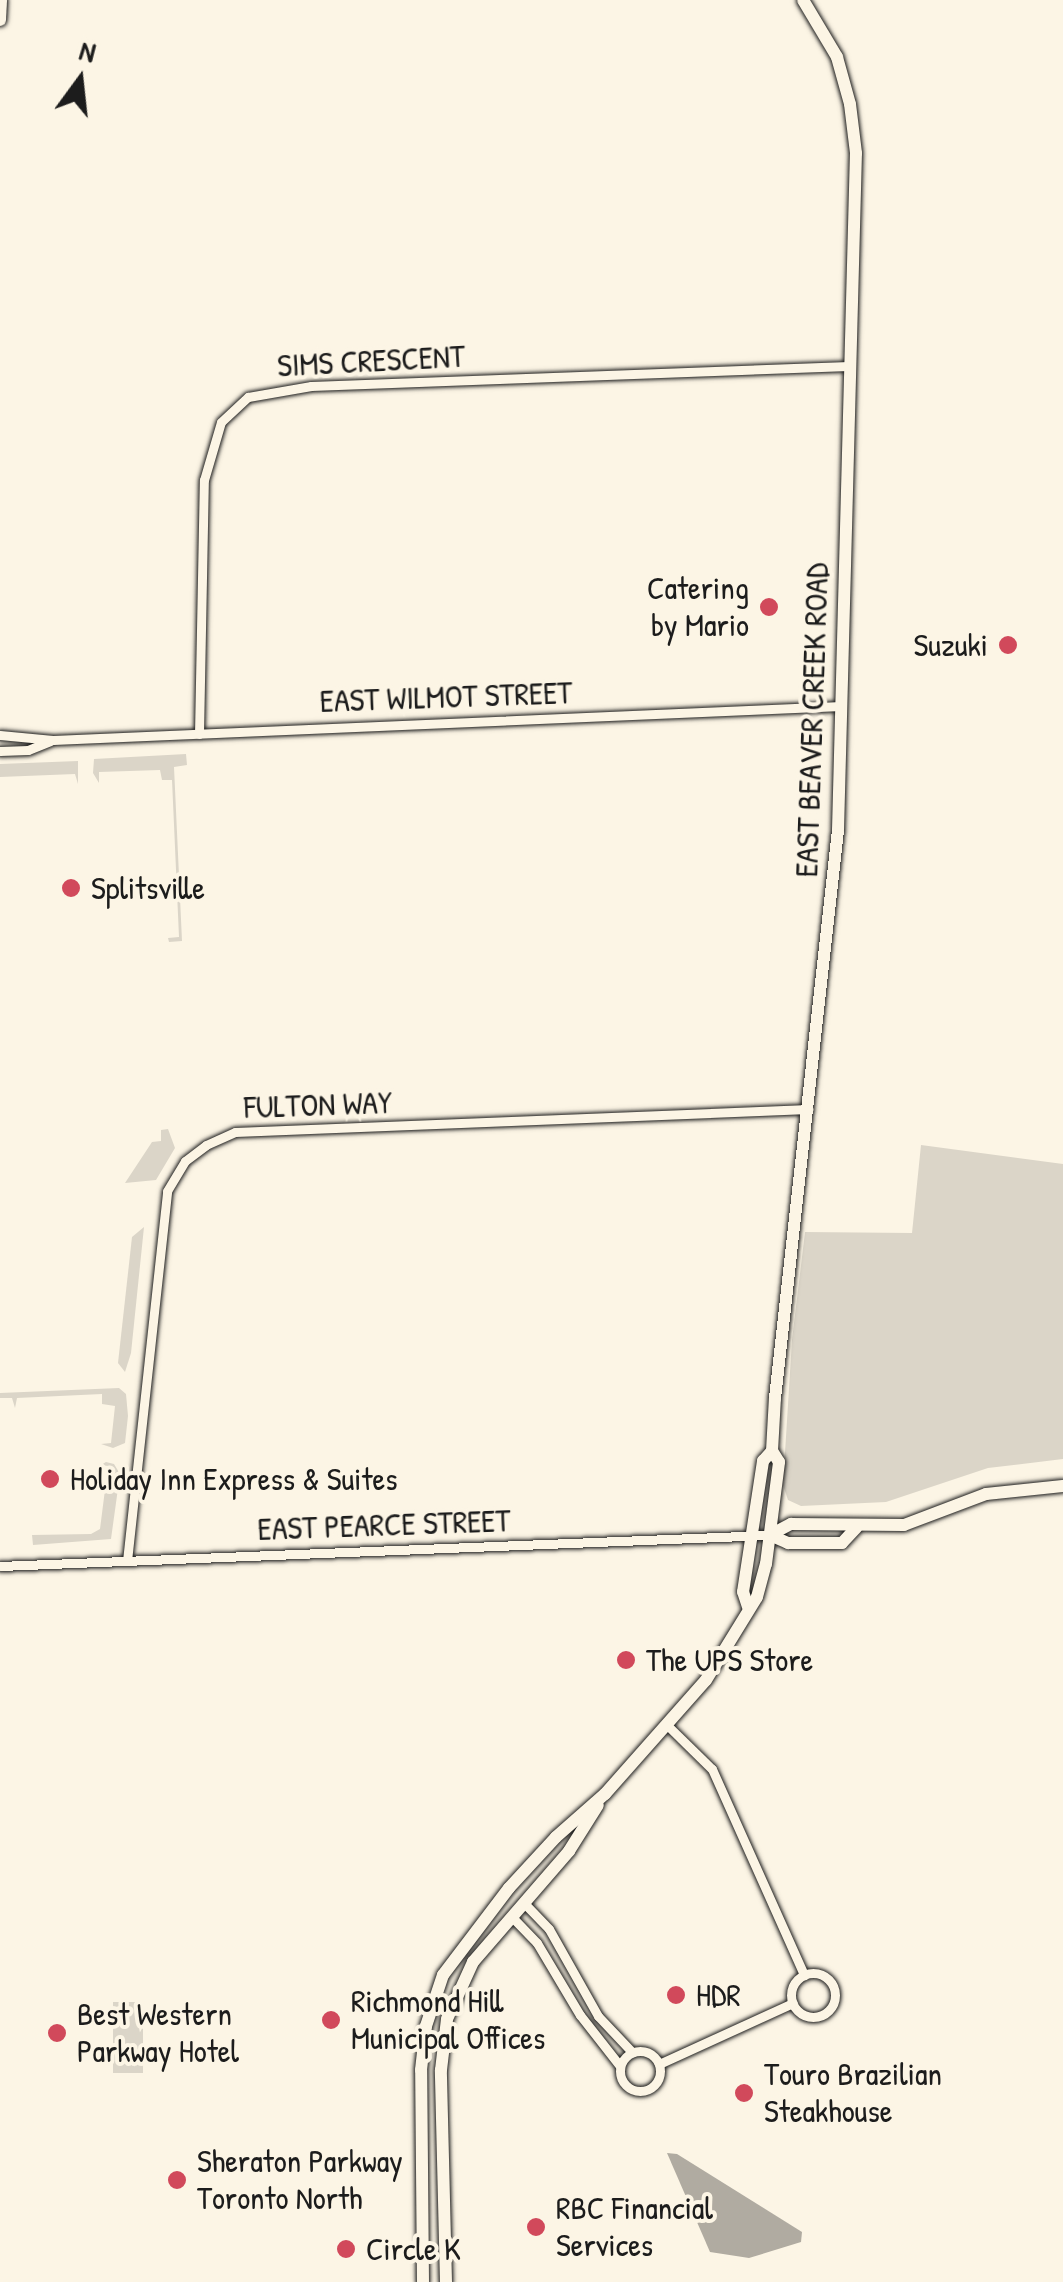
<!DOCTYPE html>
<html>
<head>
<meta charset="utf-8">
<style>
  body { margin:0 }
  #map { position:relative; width:1063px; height:2282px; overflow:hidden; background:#fcf5e5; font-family:"Patrick Hand",sans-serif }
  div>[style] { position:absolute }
  .green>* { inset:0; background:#dbd5c8; transform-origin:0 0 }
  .water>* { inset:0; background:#b0aba1 }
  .roads { filter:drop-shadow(0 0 2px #1c1c1c) drop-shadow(0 0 2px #1c1c1c) }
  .street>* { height:9px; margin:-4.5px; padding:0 4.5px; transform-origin:4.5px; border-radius:4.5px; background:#fcf5e5 }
  .street>.ring { margin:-4.5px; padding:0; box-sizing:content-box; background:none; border:9px solid #fcf5e5; border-radius:50% }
  .secondary>* { height:12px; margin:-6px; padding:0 6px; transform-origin:6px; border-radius:6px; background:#fcf5e5 }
  .dots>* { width:28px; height:28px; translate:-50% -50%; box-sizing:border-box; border:5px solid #fcf5e5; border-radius:50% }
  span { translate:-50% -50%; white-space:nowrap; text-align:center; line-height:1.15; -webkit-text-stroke:8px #fcf5e5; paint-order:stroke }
  .street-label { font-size:32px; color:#1c1c1c }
  .poi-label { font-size:32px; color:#1c1c1c }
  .right { translate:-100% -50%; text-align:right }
  .left { translate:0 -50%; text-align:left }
  .north { position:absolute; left:30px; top:30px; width:100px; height:100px; -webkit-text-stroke:8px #fcf5e5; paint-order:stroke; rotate:15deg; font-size:28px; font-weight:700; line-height:40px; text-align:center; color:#1c1c1c }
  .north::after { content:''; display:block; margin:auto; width:35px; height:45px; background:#1c1c1c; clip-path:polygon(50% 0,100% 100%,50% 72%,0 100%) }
</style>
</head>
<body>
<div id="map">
  <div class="green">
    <i style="clip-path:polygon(186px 754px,187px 765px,174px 767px,182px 941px,169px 942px,168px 938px,179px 937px,172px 780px,162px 780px,160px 770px,99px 772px,99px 783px,93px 773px,94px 759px)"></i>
    <i style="clip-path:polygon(78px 761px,78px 784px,75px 774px,0 777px,0 764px)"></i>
    <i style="clip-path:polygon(168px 1129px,175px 1148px,156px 1180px,125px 1183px,152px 1142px,161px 1141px,161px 1130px)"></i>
    <i style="clip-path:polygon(921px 1145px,1063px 1164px,1063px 1459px,988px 1468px,886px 1502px,801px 1506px,788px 1500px,783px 1485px,792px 1340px,805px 1232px,912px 1233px)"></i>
    <i style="clip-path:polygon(144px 1227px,131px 1353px,125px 1372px,118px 1363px,132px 1237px)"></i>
    <i style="clip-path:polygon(119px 1388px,126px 1394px,128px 1416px,125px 1443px,113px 1448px,101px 1444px,111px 1443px,115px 1406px,102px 1404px,102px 1394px,17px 1398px,15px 1408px,12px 1398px,0 1398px,0 1393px)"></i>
    <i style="clip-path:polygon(106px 1462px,114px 1464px,120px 1474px,111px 1539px,33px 1545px,32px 1535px,91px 1534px,100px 1529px,108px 1466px,101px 1465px)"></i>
    <i style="left:113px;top:2002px;width:30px;height:71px"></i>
  </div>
  <div class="water">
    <i style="clip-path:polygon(667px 2153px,677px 2154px,802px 2232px,801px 2242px,749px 2258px,710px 2252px)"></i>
  </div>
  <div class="roads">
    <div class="street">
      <i style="left:199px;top:734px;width:254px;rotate:-88.9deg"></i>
      <i style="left:204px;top:480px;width:60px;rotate:-73.7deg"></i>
      <i style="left:221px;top:422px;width:37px;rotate:-43deg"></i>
      <i style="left:248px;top:397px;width:64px;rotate:-9.9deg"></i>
      <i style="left:311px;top:386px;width:538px;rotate:-2.13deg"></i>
      <i style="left:0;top:735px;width:53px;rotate:5.4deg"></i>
      <i style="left:53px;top:740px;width:789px;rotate:-2.47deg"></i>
      <i style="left:0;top:751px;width:28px;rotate:-2deg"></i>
      <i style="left:28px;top:750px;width:24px;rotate:-22deg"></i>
      <i style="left:127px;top:1561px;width:372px;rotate:-83.8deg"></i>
      <i style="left:167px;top:1191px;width:35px;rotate:-59deg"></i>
      <i style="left:185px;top:1161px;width:26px;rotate:-37deg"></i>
      <i style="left:206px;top:1145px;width:32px;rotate:-24deg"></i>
      <i style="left:235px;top:1132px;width:574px;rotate:-2.29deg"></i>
      <i style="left:0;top:1566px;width:771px;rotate:-2.31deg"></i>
      <i style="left:666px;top:1724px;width:64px;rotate:44.4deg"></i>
      <i style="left:712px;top:1769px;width:226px;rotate:65.9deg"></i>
      <i style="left:523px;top:1902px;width:37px;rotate:46deg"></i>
      <i style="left:549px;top:1929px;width:100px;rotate:60.6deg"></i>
      <i style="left:598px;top:2016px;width:50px;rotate:46.6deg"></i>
      <i style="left:511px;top:1916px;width:37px;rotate:46deg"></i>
      <i style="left:537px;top:1943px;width:84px;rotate:59.2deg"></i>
      <i style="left:580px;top:2015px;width:65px;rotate:51.9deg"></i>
      <i class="ring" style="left:791px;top:1973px;width:35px;height:35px"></i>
      <i class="ring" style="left:620px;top:2051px;width:31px;height:31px"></i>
      <i style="left:659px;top:2064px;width:147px;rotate:-24.5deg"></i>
    </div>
    <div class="secondary">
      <i style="left:0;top:20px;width:20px;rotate:-87deg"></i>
      <i style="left:770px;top:1535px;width:24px;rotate:-28deg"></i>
      <i style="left:791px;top:1524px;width:113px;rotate:0.5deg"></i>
      <i style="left:904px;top:1525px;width:88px;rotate:-20.7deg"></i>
      <i style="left:986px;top:1494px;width:77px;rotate:-5.9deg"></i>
      <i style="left:770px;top:1535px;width:20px;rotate:24deg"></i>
      <i style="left:788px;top:1543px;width:54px"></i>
      <i style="left:842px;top:1543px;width:21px;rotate:-47deg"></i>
      <i style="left:748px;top:1607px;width:16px;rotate:-108deg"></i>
      <i style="left:743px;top:1592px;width:133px;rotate:-81.3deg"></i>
      <i style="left:763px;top:1461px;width:13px;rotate:-48deg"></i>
      <i style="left:423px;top:2282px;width:212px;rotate:-90.5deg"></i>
      <i style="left:421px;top:2070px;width:44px;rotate:-83.5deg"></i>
      <i style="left:426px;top:2026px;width:54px;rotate:-71.6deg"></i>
      <i style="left:443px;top:1975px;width:109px;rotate:-52.8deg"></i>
      <i style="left:509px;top:1888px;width:69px;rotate:-47.3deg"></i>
      <i style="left:556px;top:1837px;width:65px;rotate:-41.3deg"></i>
      <i style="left:605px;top:1794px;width:152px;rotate:-48.5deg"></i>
      <i style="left:706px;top:1680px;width:97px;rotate:-58.4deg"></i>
      <i style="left:757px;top:1597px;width:34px;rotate:-75deg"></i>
      <i style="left:766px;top:1564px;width:103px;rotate:-82.7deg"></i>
      <i style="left:779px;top:1462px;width:13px;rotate:-122deg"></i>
      <i style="left:772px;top:1451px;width:53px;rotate:-86.8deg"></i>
      <i style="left:775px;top:1398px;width:571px;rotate:-83.67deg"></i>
      <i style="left:838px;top:830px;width:677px;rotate:-88.48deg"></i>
      <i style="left:856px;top:153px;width:49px;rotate:-97deg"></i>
      <i style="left:850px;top:104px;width:49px;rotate:-105.5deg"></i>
      <i style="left:837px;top:57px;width:66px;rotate:-120.8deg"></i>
      <i style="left:446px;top:2282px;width:212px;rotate:-91.4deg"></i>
      <i style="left:441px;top:2070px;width:51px;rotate:-83.3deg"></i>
      <i style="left:447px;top:2019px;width:63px;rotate:-65.5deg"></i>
      <i style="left:473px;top:1962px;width:147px;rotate:-49.1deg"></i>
      <i style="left:569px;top:1851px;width:54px;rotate:-57.8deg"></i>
    </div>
  </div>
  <div class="dots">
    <i style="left:769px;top:607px;background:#d1495b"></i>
    <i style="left:1008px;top:645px;background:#d1495b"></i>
    <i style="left:71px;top:888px;background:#d1495b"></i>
    <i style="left:50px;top:1479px;background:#d1495b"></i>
    <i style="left:626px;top:1660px;background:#d1495b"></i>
    <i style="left:676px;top:1995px;background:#d1495b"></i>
    <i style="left:331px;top:2020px;background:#d1495b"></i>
    <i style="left:57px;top:2033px;background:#d1495b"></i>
    <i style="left:744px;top:2093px;background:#d1495b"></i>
    <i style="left:177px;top:2180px;background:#d1495b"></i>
    <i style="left:536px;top:2227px;background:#d1495b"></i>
    <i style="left:346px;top:2249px;background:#d1495b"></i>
  </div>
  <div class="street-label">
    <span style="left:371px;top:361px;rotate:-3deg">SIMS CRESCENT</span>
    <span style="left:446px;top:697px;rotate:-2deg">EAST WILMOT STREET</span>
    <span style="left:812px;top:720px;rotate:-88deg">EAST BEAVER CREEK ROAD</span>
    <span style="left:318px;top:1105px;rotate:-2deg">FULTON WAY</span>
    <span style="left:384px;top:1525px;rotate:-2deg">EAST PEARCE STREET</span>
  </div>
  <div class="poi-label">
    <span class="right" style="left:749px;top:607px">Catering<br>by Mario</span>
    <span class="right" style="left:988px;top:645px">Suzuki</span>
    <span class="left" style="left:91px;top:888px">Splitsville</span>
    <span class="left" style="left:70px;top:1479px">Holiday Inn Express &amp; Suites</span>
    <span class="left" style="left:646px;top:1660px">The UPS Store</span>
    <span class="left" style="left:696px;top:1995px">HDR</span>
    <span class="left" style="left:351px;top:2020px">Richmond Hill<br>Municipal Offices</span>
    <span class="left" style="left:77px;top:2033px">Best Western<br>Parkway Hotel</span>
    <span class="left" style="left:764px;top:2093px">Touro Brazilian<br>Steakhouse</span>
    <span class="left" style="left:197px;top:2180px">Sheraton Parkway<br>Toronto North</span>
    <span class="left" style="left:556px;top:2227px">RBC Financial<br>Services</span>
    <span class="left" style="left:366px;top:2249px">Circle K</span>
  </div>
  <div class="north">N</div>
</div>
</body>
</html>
